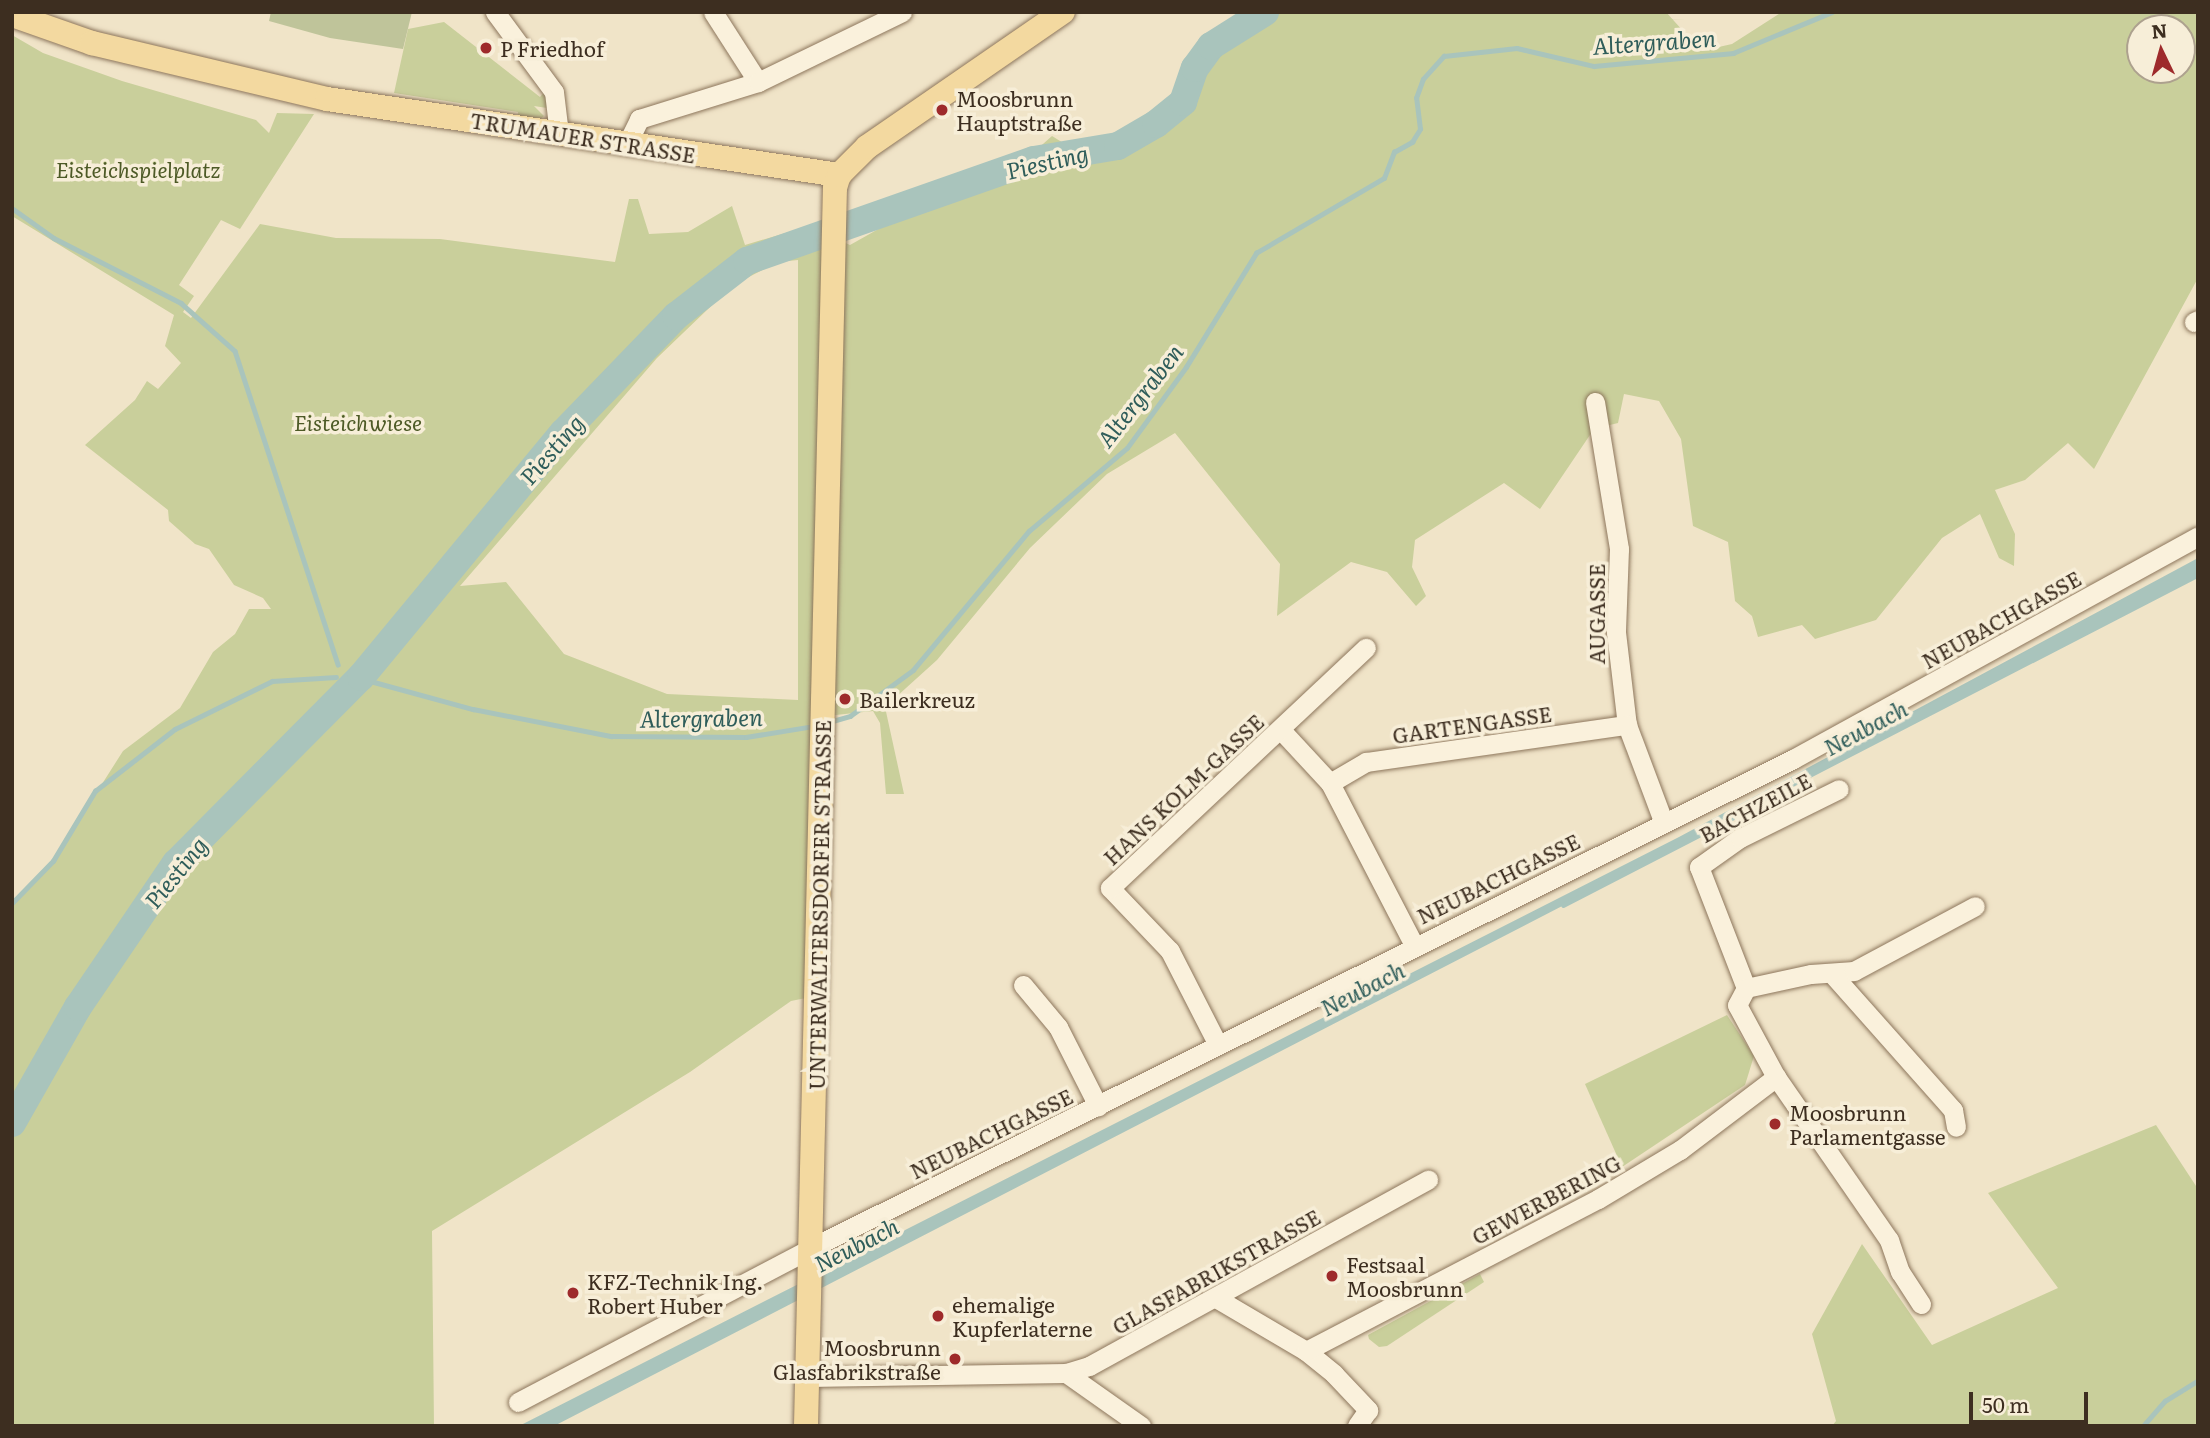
<!DOCTYPE html>
<html>
<head>
<meta charset="utf-8">
<style>
  body { margin:0 }
  #map { position:relative; width:2210px; height:1438px; overflow:hidden; background:#f0e4c8; font-family:Literata,serif }
  div>[style] { position:absolute }
  .green>* { inset:0; background:#c9cf9b }
  .cemetery>* { inset:0; background:#bfc49a }
  .water>* { inset:0; background:#a9c4bc }
  .stream>* { height:4.5px; margin:-2.25px; padding:0 2.25px; transform-origin:2.25px; border-radius:2.25px; background:#a9c4bc }
  .river>* { height:28px; margin:-14px; padding:0 14px; transform-origin:14px; border-radius:14px; background:#a9c4bc }
  .roads { filter:drop-shadow(0 0 2px #8d765c) drop-shadow(0 0 2px #8d765c) }
  .minor>* { height:19px; margin:-9.5px; padding:0 9.5px; transform-origin:9.5px; border-radius:9.5px; background:#faf1dc }
  .major>* { height:24px; margin:-12px; padding:0 12px; transform-origin:12px; border-radius:12px; background:#f3d9a0 }
  .dots>* { width:19px; height:19px; translate:-50% -50%; box-sizing:border-box; border:4px solid #f7eed8; border-radius:50% }
  span { translate:-50% -50%; white-space:nowrap; text-align:center; line-height:1.15; -webkit-text-stroke:7px #f7eed8; paint-order:stroke }
  .poi-label { font-size:21px; color:#3d2e20 }
  .left { translate:0 -50%; text-align:left }
  .right { translate:-100% -50%; text-align:right }
  .street-label { font-size:21px; color:#3d2e20 }
  .park-label { font-size:21px; color:#4d5a26; font-style:italic }
  .water-label { font-size:23px; color:#2f5d5a; font-style:italic }
  .frame { position:absolute; inset:0; border:14px solid #3d2e20; pointer-events:none }
  .north { position:absolute; left:2126px; top:14px; width:70px; height:70px; box-sizing:border-box; background:#f7eed8; border:2px solid #ada18e; border-radius:50%; rotate:355deg; font-size:19px; font-weight:700; line-height:28px; text-align:center; color:#3d2e20 }
  .north::after { content:''; display:block; margin:auto; width:24px; height:32px; background:#9e2a2b; clip-path:polygon(50% 0,100% 100%,50% 72%,0 100%) }
  .scale { position:absolute; left:1969px; top:1392px; width:119px; height:32px; box-sizing:border-box; border:4px solid #3d2e20; border-top:0; padding-left:9px; font-size:21px; line-height:24px; white-space:nowrap; color:#3d2e20; -webkit-text-stroke:5px #f7eed8; paint-order:stroke }
</style>
</head>
<body>
<div id="map">
  <div class="green">
    <i style="clip-path:polygon(evenodd,1282px 12px,1666px 12px,1701px 51px,1732px 44px,1782px 12px,2198px 12px,2198px 278px,2094px 469px,2068px 443px,2025px 480px,1995px 490px,2015px 534px,2014px 566px,1999px 558px,1980px 514px,1942px 538px,1876px 620px,1815px 639px,1802px 625px,1758px 637px,1752px 616px,1735px 601px,1728px 542px,1693px 526px,1681px 439px,1659px 401px,1624px 394px,1618px 423px,1594px 429px,1540px 509px,1504px 483px,1415px 540px,1412px 567px,1426px 596px,1416px 606px,1387px 572px,1351px 562px,1277px 616px,1280px 564px,1175px 433px,1107px 474px,1030px 548px,937px 660px,885px 707px,904px 794px,886px 794px,880px 723px,873px 711px,817px 717px,811px 997px,791px 1001px,690px 1072px,432px 1231px,434px 1426px,12px 1426px,12px 903px,53px 861px,123px 751px,180px 708px,213px 652px,235px 634px,249px 609px,271px 609px,263px 598px,234px 585px,209px 549px,195px 544px,169px 521px,168px 510px,85px 445px,135px 400px,147px 381px,158px 389px,181px 363px,165px 346px,174px 315px,12px 216px,12px 35px,43px 53px,122px 81px,256px 120px,269px 133px,277px 113px,314px 114px,240px 229px,221px 220px,179px 285px,194px 296px,183px 312px,191px 318px,260px 224px,336px 238px,440px 239px,615px 262px,629px 199px,638px 199px,649px 234px,688px 232px,732px 206px,745px 245px,809px 226px,850px 245px,955px 186px,1017px 167px,1052px 136px,1081px 154px,1117px 144px,1172px 98px,1183px 72px,1255px 21px,1282px 12px,2140px 28px,2182px 28px,2182px 70px,2140px 70px,2140px 28px,1282px 12px,798px 260px,798px 700px,667px 694px,564px 654px,506px 582px,460px 586px,657px 358px,733px 285px,778px 262px,798px 260px)"></i>
    <i style="clip-path:polygon(444px 22px,540px 97px,547px 89px,547px 108px,534px 106px,544px 116px,539px 120px,517px 119px,518px 112px,394px 93px,408px 29px)"></i>
    <i style="clip-path:polygon(1727px 1015px,1754px 1056px,1745px 1085px,1622px 1167px,1585px 1084px)"></i>
    <i style="clip-path:polygon(2156px 1125px,2198px 1189px,2198px 1426px,1832px 1426px,1836px 1421px,1812px 1334px,1862px 1244px,1932px 1345px,2058px 1288px,1988px 1193px)"></i>
    <i style="clip-path:polygon(1480px 1274px,1484px 1282px,1387px 1346px,1379px 1347px,1369px 1339px,1368px 1335px)"></i>
  </div>
  <div class="cemetery">
    <i style="clip-path:polygon(271px 12px,412px 12px,403px 49px,330px 38px,269px 21px)"></i>
  </div>
  <div class="water">
    <i style="clip-path:polygon(2198px 558px,2198px 578px,554px 1426px,519px 1426px,1679px 837px)"></i>
  </div>
  <div class="stream">
    <i style="left:12px;top:208px;width:52px;rotate:35.5deg"></i>
    <i style="left:54px;top:238px;width:143px;rotate:27.1deg"></i>
    <i style="left:181px;top:303px;width:72px;rotate:41.6deg"></i>
    <i style="left:235px;top:351px;width:330px;rotate:71.8deg"></i>
    <i style="left:357px;top:675px;width:4px;rotate:27deg"></i>
    <i style="left:374px;top:682px;width:103px;rotate:15.3deg"></i>
    <i style="left:473px;top:709px;width:141px;rotate:11.1deg"></i>
    <i style="left:611px;top:736px;width:135px;rotate:0.4deg"></i>
    <i style="left:746px;top:737px;width:69px;rotate:-9.2deg"></i>
    <i style="left:829px;top:722px;width:22px;rotate:-16deg"></i>
    <i style="left:850px;top:716px;width:78px;rotate:-36.1deg"></i>
    <i style="left:913px;top:670px;width:181px;rotate:-50.2deg"></i>
    <i style="left:1029px;top:531px;width:128px;rotate:-40.3deg"></i>
    <i style="left:1127px;top:448px;width:100px;rotate:-53.9deg"></i>
    <i style="left:1186px;top:367px;width:134px;rotate:-58.4deg"></i>
    <i style="left:1256px;top:253px;width:148px;rotate:-30.4deg"></i>
    <i style="left:1384px;top:178px;width:28px;rotate:-69deg"></i>
    <i style="left:1394px;top:152px;width:21px;rotate:-29deg"></i>
    <i style="left:1412px;top:142px;width:15px;rotate:-58deg"></i>
    <i style="left:1420px;top:129px;width:31px;rotate:-97deg"></i>
    <i style="left:1416px;top:98px;width:20px;rotate:-70deg"></i>
    <i style="left:1423px;top:79px;width:31px;rotate:-48deg"></i>
    <i style="left:1444px;top:56px;width:73px;rotate:-6.3deg"></i>
    <i style="left:1517px;top:48px;width:79px;rotate:13.2deg"></i>
    <i style="left:1594px;top:66px;width:140px;rotate:-5.3deg"></i>
    <i style="left:1733px;top:53px;width:107px;rotate:-22.5deg"></i>
    <i style="left:12px;top:903px;width:59px;rotate:-45.7deg"></i>
    <i style="left:53px;top:861px;width:82px;rotate:-59deg"></i>
    <i style="left:95px;top:791px;width:101px;rotate:-37.8deg"></i>
    <i style="left:175px;top:729px;width:108px;rotate:-26.3deg"></i>
    <i style="left:272px;top:681px;width:64px;rotate:-3.6deg"></i>
    <i style="left:1563px;top:905px;width:216px;rotate:-27.3deg"></i>
    <i style="left:2143px;top:1426px;width:33px;rotate:-49deg"></i>
    <i style="left:2165px;top:1401px;width:39px;rotate:-32deg"></i>
  </div>
  <div class="river">
    <i style="left:12px;top:1123px;width:133px;rotate:-60.4deg"></i>
    <i style="left:78px;top:1007px;width:174px;rotate:-55.8deg"></i>
    <i style="left:176px;top:863px;width:262px;rotate:-45.2deg"></i>
    <i style="left:361px;top:677px;width:317px;rotate:-50.4deg"></i>
    <i style="left:563px;top:433px;width:163px;rotate:-46deg"></i>
    <i style="left:676px;top:316px;width:90px;rotate:-37.8deg"></i>
    <i style="left:747px;top:261px;width:304px;rotate:-19.4deg"></i>
    <i style="left:1034px;top:160px;width:85px;rotate:-9.5deg"></i>
    <i style="left:1118px;top:146px;width:44px;rotate:-30.1deg"></i>
    <i style="left:1156px;top:124px;width:35px;rotate:-39deg"></i>
    <i style="left:1183px;top:102px;width:36px;rotate:-71deg"></i>
    <i style="left:1195px;top:68px;width:27px;rotate:-54deg"></i>
    <i style="left:1211px;top:46px;width:64px;rotate:-32.2deg"></i>
  </div>
  <div class="roads">
    <div class="minor">
      <i style="left:495px;top:12px;width:99px;rotate:53.6deg"></i>
      <i style="left:554px;top:92px;width:42px;rotate:83.2deg"></i>
      <i style="left:713px;top:12px;width:83px;rotate:57.3deg"></i>
      <i style="left:627px;top:144px;width:28px;rotate:-64deg"></i>
      <i style="left:639px;top:119px;width:125px;rotate:-17.3deg"></i>
      <i style="left:758px;top:82px;width:160px;rotate:-25.9deg"></i>
      <i style="left:2194px;top:322px;width:4px;rotate:-27deg"></i>
      <i style="left:1595px;top:402px;width:149px;rotate:80.7deg"></i>
      <i style="left:1619px;top:549px;width:83px;rotate:92.1deg"></i>
      <i style="left:1616px;top:632px;width:94px;rotate:83.3deg"></i>
      <i style="left:1627px;top:725px;width:103px;rotate:69.4deg"></i>
      <i style="left:1280px;top:729px;width:74px;rotate:47.2deg"></i>
      <i style="left:1330px;top:783px;width:182px;rotate:62.6deg"></i>
      <i style="left:1330px;top:783px;width:42px;rotate:-30.3deg"></i>
      <i style="left:1366px;top:762px;width:264px;rotate:-8.1deg"></i>
      <i style="left:1833px;top:975px;width:181px;rotate:48.4deg"></i>
      <i style="left:1953px;top:1110px;width:17px;rotate:80deg"></i>
      <i style="left:1023px;top:985px;width:55px;rotate:50.2deg"></i>
      <i style="left:1058px;top:1027px;width:89px;rotate:63.1deg"></i>
      <i style="left:1746px;top:988px;width:130px;rotate:-111.2deg"></i>
      <i style="left:1699px;top:867px;width:50px;rotate:-35.3deg"></i>
      <i style="left:1740px;top:838px;width:110px;rotate:-26.3deg"></i>
      <i style="left:1218px;top:1045px;width:106px;rotate:-117.1deg"></i>
      <i style="left:1170px;top:951px;width:87px;rotate:-133.6deg"></i>
      <i style="left:1110px;top:888px;width:351px;rotate:-43.2deg"></i>
      <i style="left:1216px;top:1298px;width:104px;rotate:30.5deg"></i>
      <i style="left:1306px;top:1351px;width:36px;rotate:39deg"></i>
      <i style="left:1334px;top:1374px;width:50px;rotate:46.6deg"></i>
      <i style="left:1368px;top:1410px;width:19px;rotate:125deg"></i>
      <i style="left:1921px;top:1304px;width:38px;rotate:-123deg"></i>
      <i style="left:1900px;top:1272px;width:34px;rotate:-109deg"></i>
      <i style="left:1889px;top:1240px;width:198px;rotate:-124.7deg"></i>
      <i style="left:1776px;top:1077px;width:82px;rotate:-118.4deg"></i>
      <i style="left:1737px;top:1005px;width:19px;rotate:-62deg"></i>
      <i style="left:1746px;top:988px;width:66px;rotate:-12.2deg"></i>
      <i style="left:1811px;top:974px;width:43px;rotate:-4deg"></i>
      <i style="left:1854px;top:971px;width:137px;rotate:-28.2deg"></i>
      <i style="left:1306px;top:1351px;width:329px;rotate:-27.5deg"></i>
      <i style="left:1598px;top:1199px;width:96px;rotate:-30.9deg"></i>
      <i style="left:1680px;top:1150px;width:121px;rotate:-37.2deg"></i>
      <i style="left:1066px;top:1373px;width:92px;rotate:35.2deg"></i>
      <i style="left:807px;top:1377px;width:259px;rotate:-0.9deg"></i>
      <i style="left:1066px;top:1373px;width:24px;rotate:-17deg"></i>
      <i style="left:1089px;top:1366px;width:387px;rotate:-28.8deg"></i>
      <i style="left:518px;top:1402px;width:331px;rotate:-27.7deg"></i>
      <i style="left:811px;top:1248px;width:1097px;rotate:-26.47deg"></i>
      <i style="left:1793px;top:759px;width:462px;rotate:-28.8deg"></i>
    </div>
    <div class="major">
      <i style="left:12px;top:15px;width:85px;rotate:19.3deg"></i>
      <i style="left:92px;top:43px;width:242px;rotate:13.4deg"></i>
      <i style="left:327px;top:99px;width:518px;rotate:8.44deg"></i>
      <i style="left:806px;top:1426px;width:1238px;rotate:-88.66deg"></i>
      <i style="left:835px;top:188px;width:14px;rotate:-73deg"></i>
      <i style="left:839px;top:175px;width:40px;rotate:-45deg"></i>
      <i style="left:867px;top:147px;width:238px;rotate:-34.6deg"></i>
    </div>
  </div>
  <div class="dots">
    <i style="left:486px;top:48px;background:#9e2a2b"></i>
    <i style="left:942px;top:110px;background:#9e2a2b"></i>
    <i style="left:845px;top:699px;background:#9e2a2b"></i>
    <i style="left:1775px;top:1124px;background:#9e2a2b"></i>
    <i style="left:1332px;top:1276px;background:#9e2a2b"></i>
    <i style="left:573px;top:1293px;background:#9e2a2b"></i>
    <i style="left:938px;top:1316px;background:#9e2a2b"></i>
    <i style="left:955px;top:1359px;background:#9e2a2b"></i>
  </div>
  <div class="poi-label">
    <span class="left" style="left:500px;top:48px">P Friedhof</span>
    <span class="left" style="left:956px;top:110px">Moosbrunn<br>Hauptstraße</span>
    <span class="left" style="left:859px;top:699px">Bailerkreuz</span>
    <span class="left" style="left:1789px;top:1124px">Moosbrunn<br>Parlamentgasse</span>
    <span class="left" style="left:1346px;top:1276px">Festsaal<br>Moosbrunn</span>
    <span class="left" style="left:587px;top:1293px">KFZ-Technik Ing.<br>Robert Huber</span>
    <span class="left" style="left:952px;top:1316px">ehemalige<br>Kupferlaterne</span>
    <span class="right" style="left:941px;top:1359px">Moosbrunn<br>Glasfabrikstraße</span>
  </div>
  <div class="street-label">
    <span style="left:583px;top:137px;rotate:9deg">TRUMAUER STRASSE</span>
    <span style="left:1596px;top:614px;rotate:-90deg">AUGASSE</span>
    <span style="left:2001px;top:619px;rotate:-29deg">NEUBACHGASSE</span>
    <span style="left:1472px;top:724px;rotate:-8deg">GARTENGASSE</span>
    <span style="left:1183px;top:789px;rotate:-43deg">HANS KOLM-GASSE</span>
    <span style="left:1755px;top:807px;rotate:-28deg">BACHZEILE</span>
    <span style="left:1498px;top:878px;rotate:-26deg">NEUBACHGASSE</span>
    <span style="left:819px;top:905px;rotate:-89deg">UNTERWALTERSDORFER STRASSE</span>
    <span style="left:991px;top:1133px;rotate:-26deg">NEUBACHGASSE</span>
    <span style="left:1546px;top:1199px;rotate:-28deg">GEWERBERING</span>
    <span style="left:1216px;top:1271px;rotate:-29deg">GLASFABRIKSTRASSE</span>
  </div>
  <div class="park-label">
    <span style="left:138px;top:169px">Eisteichspielplatz</span>
    <span style="left:358px;top:422px">Eisteichwiese</span>
  </div>
  <div class="water-label">
    <span style="left:1654px;top:41px;rotate:-4deg">Altergraben</span>
    <span style="left:1047px;top:161px;rotate:-13deg">Piesting</span>
    <span style="left:1139px;top:395px;rotate:-52deg">Altergraben</span>
    <span style="left:551px;top:449px;rotate:-49deg">Piesting</span>
    <span style="left:701px;top:717px;rotate:-1deg">Altergraben</span>
    <span style="left:1865px;top:727px;rotate:-28deg">Neubach</span>
    <span style="left:175px;top:872px;rotate:-51deg">Piesting</span>
    <span style="left:1362px;top:988px;rotate:-27deg">Neubach</span>
    <span style="left:856px;top:1244px;rotate:-27deg">Neubach</span>
  </div>
  <div class="frame"></div>
  <div class="north">N</div>
  <div class="scale">50 m</div>
</div>
</body>
</html>
